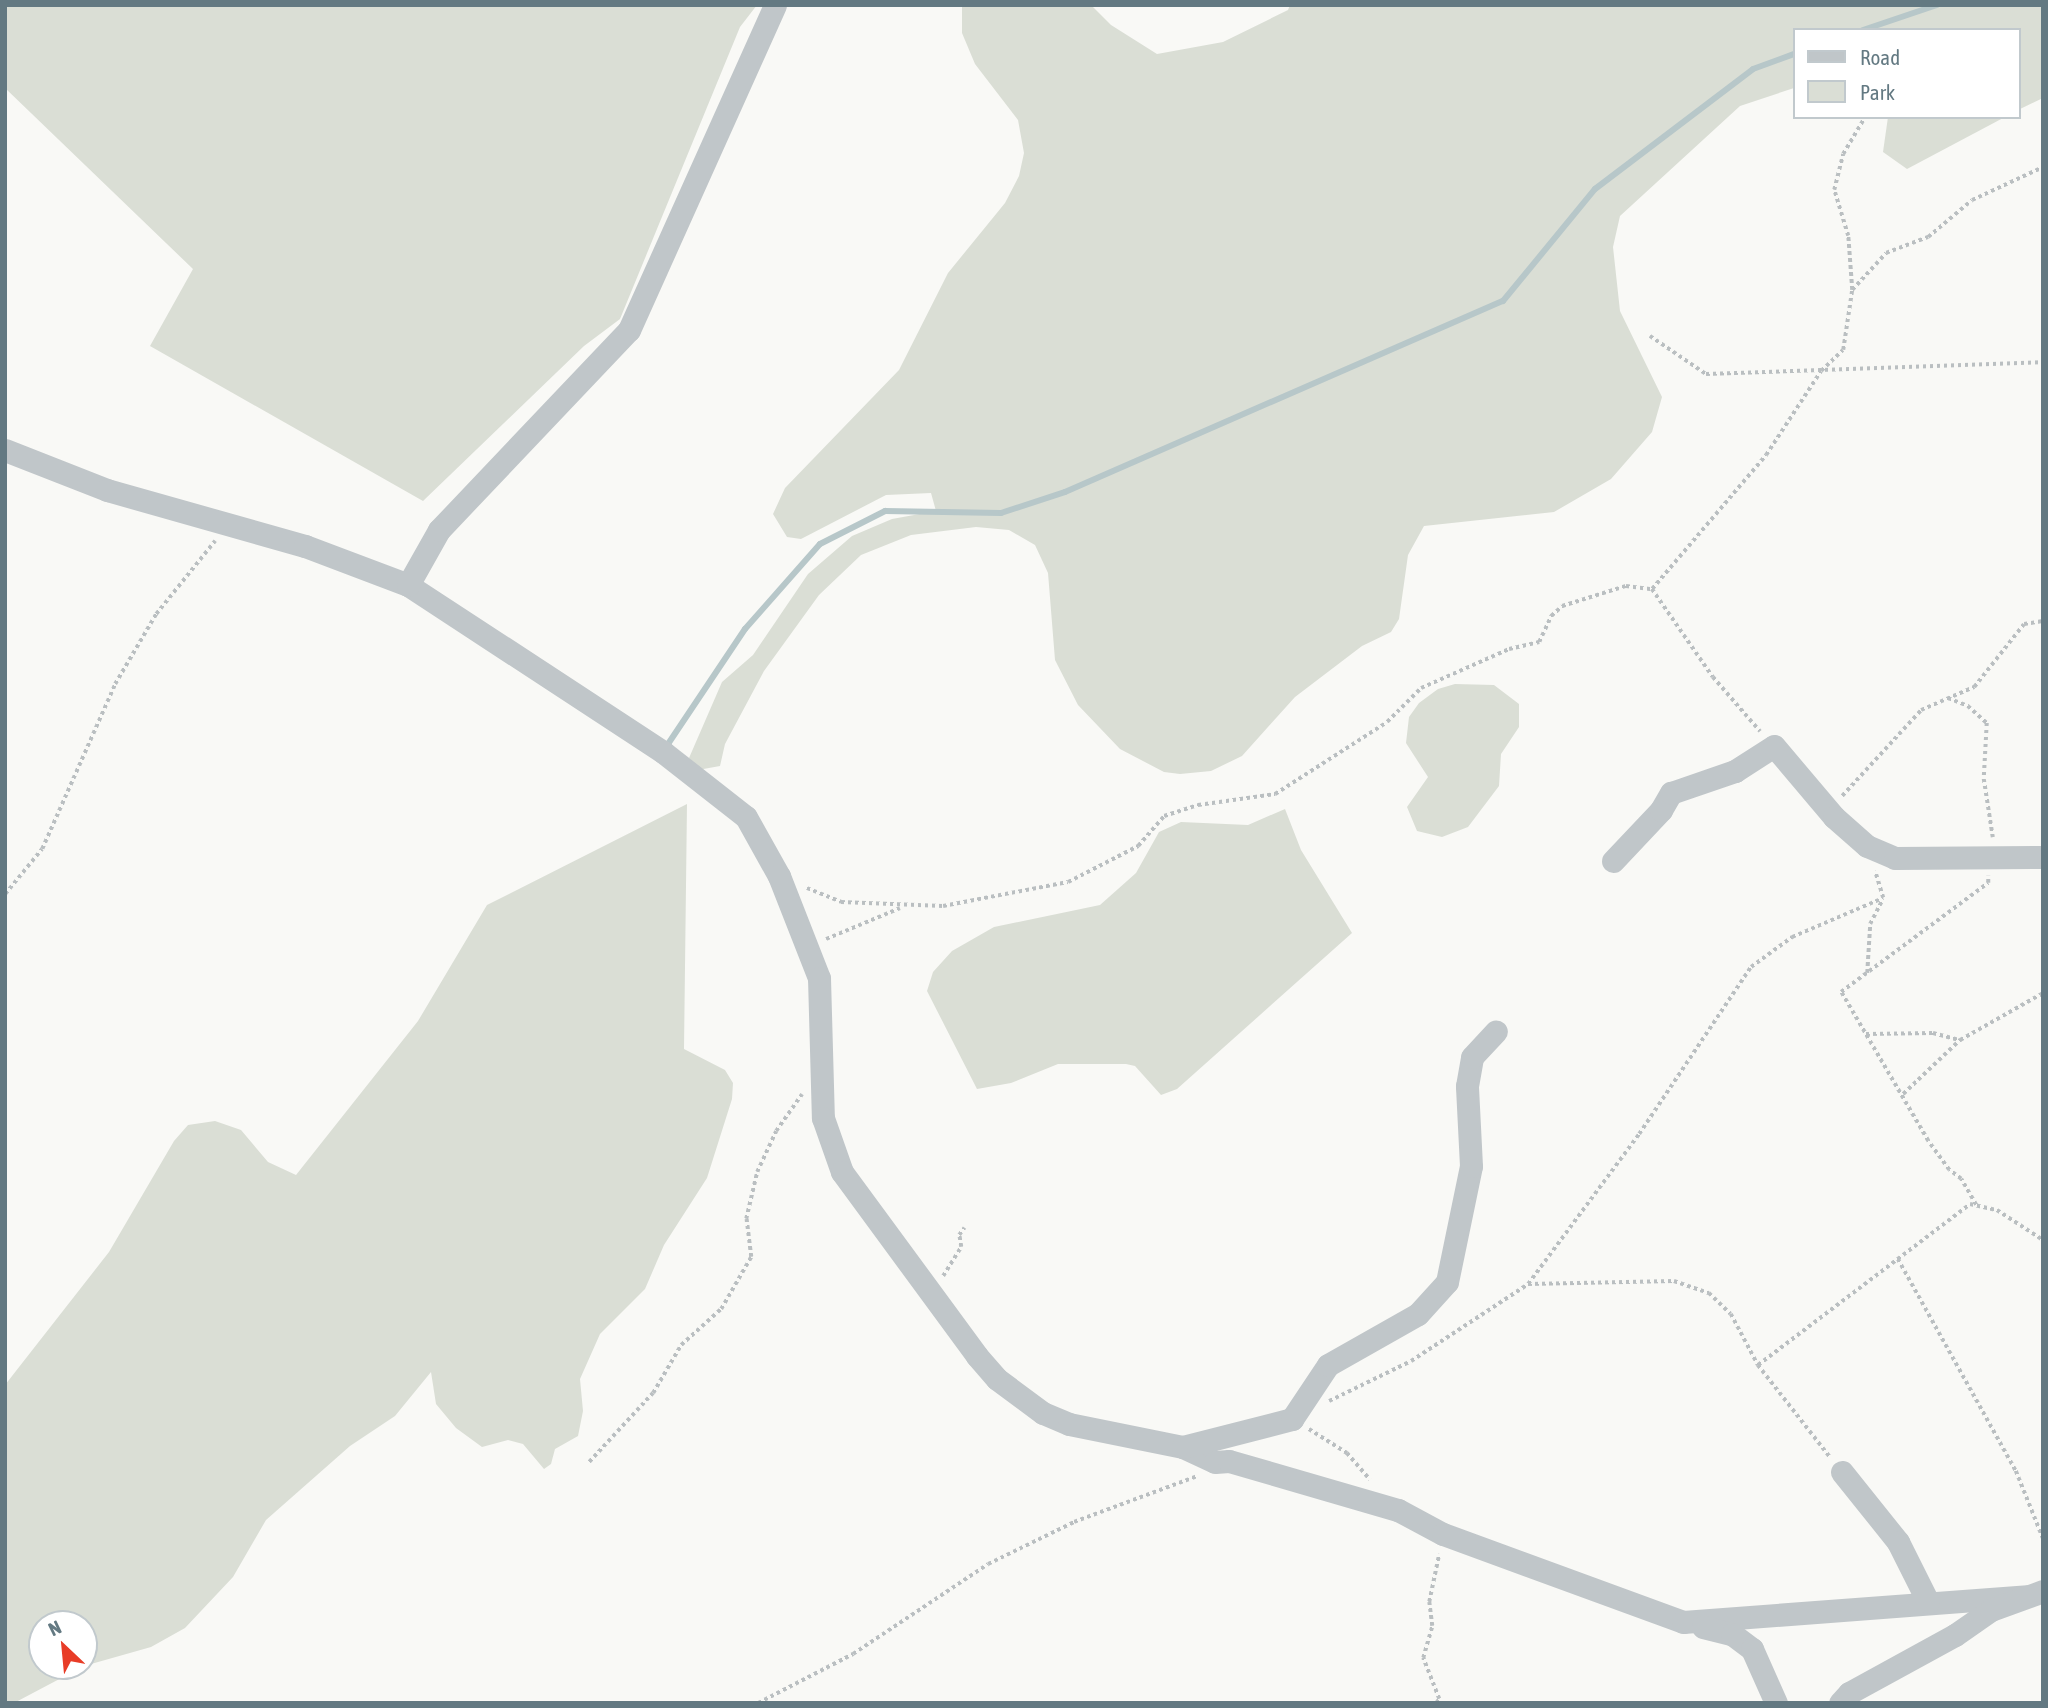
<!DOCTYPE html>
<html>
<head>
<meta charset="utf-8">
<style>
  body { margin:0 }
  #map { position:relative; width:2048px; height:1708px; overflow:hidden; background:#f9f9f6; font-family:"Asap Condensed",sans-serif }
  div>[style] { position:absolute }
  .green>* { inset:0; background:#daded5 }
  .stream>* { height:6px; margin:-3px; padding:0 3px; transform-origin:3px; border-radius:3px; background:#b7c7c9 }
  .path>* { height:3.5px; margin-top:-1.75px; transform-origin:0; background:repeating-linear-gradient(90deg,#babfc1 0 3.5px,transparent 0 7px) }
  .minor>* { height:23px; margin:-11.5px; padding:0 11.5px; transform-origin:11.5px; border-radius:11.5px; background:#c0c6c9 }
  span { translate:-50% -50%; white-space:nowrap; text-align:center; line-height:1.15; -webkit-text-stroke:7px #fff; paint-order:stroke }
  .frame { position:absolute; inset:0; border:7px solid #637982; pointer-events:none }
  .legend { position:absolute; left:1793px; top:28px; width:228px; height:91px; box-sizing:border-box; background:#fff; border:2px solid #c1c9cd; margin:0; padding:9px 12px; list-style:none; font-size:21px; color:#637982 }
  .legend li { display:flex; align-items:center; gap:14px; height:35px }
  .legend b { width:35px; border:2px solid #c1c9cd }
  .north { position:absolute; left:28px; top:1610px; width:70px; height:70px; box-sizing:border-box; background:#fff; border:2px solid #c1c9cd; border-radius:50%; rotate:334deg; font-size:19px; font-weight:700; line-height:28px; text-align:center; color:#637982 }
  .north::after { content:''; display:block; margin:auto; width:24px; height:32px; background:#e83c27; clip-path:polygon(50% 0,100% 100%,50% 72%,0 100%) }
</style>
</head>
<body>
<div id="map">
  <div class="green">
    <i style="clip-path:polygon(5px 5px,757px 5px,740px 27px,620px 319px,584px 346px,423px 501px,150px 346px,193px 269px,5px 88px)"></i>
    <i style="clip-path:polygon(962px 5px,1091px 5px,1111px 25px,1157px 54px,1223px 42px,1288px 10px,1290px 5px,2043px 5px,2043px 98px,2018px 110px,2018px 30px,1794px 30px,1794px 88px,1740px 106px,1620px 216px,1613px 247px,1620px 311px,1662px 397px,1652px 432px,1611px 479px,1554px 512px,1424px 526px,1408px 555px,1399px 619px,1391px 632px,1362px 646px,1295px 697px,1242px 756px,1211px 771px,1180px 774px,1164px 772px,1120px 749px,1078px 705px,1055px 660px,1048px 573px,1035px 545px,1009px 530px,976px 527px,911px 535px,861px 555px,819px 595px,764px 671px,725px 744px,720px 766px,698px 770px,689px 758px,722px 682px,753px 655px,808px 574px,852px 536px,892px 519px,936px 511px,931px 493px,886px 495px,801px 539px,787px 537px,773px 514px,785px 488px,899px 370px,948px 273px,1005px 203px,1019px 176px,1024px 153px,1018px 120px,975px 64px,962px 33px)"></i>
    <i style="clip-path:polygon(1888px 117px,2005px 117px,1907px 169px,1883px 152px)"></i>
    <i style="clip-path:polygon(1455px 684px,1494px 685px,1519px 704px,1519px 727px,1501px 754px,1499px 786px,1468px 827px,1442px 837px,1417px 831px,1407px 807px,1428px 777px,1406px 743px,1409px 717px,1419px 703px,1438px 689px)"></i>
    <i style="clip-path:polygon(687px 804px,684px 1049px,725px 1070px,733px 1083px,732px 1099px,707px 1178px,664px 1245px,645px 1289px,600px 1334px,580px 1379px,583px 1411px,578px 1436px,555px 1449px,551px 1464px,544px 1469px,523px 1444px,508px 1440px,482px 1447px,456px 1428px,436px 1404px,431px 1372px,395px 1416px,350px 1446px,266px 1520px,233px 1577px,185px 1628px,151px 1647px,84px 1666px,84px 1624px,42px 1624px,42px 1666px,84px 1666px,14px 1703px,5px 1703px,5px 1385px,109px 1252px,174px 1141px,188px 1125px,215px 1121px,241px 1130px,268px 1162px,296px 1175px,418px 1021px,487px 905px)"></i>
    <i style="clip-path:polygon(1285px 809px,1301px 850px,1352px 933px,1177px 1089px,1161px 1095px,1135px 1066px,1126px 1064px,1058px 1064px,1011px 1083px,977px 1089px,927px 991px,933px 972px,952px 951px,994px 927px,1100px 905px,1136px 873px,1159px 832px,1181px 822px,1248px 825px)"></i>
  </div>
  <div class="stream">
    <i style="left:1863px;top:30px;width:78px;rotate:-18.7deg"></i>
    <i style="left:666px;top:747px;width:142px;rotate:-56.2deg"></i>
    <i style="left:745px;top:629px;width:113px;rotate:-48.6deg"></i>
    <i style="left:820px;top:544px;width:73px;rotate:-26.9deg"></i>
    <i style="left:885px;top:511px;width:116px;rotate:1deg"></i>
    <i style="left:1001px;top:513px;width:67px;rotate:-18.2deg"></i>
    <i style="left:1065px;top:492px;width:478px;rotate:-23.6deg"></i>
    <i style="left:1503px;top:301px;width:145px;rotate:-50.6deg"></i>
    <i style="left:1595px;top:189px;width:198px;rotate:-37.2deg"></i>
    <i style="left:1753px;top:69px;width:44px;rotate:-20.1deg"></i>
  </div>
  <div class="path">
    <i style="left:1892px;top:29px;width:1px;rotate:90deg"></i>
    <i style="left:1852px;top:290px;width:50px;rotate:-47.4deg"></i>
    <i style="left:1886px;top:253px;width:45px;rotate:-20.9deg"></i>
    <i style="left:1928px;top:237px;width:57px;rotate:-40.1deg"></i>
    <i style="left:1972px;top:200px;width:78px;rotate:-24.9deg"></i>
    <i style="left:1650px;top:336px;width:68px;rotate:34.2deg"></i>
    <i style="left:1706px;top:374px;width:337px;rotate:-2deg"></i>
    <i style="left:1652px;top:589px;width:176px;rotate:-49.6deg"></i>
    <i style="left:1766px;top:455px;width:100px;rotate:-56.8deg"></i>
    <i style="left:1821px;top:371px;width:30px;rotate:-44deg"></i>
    <i style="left:1843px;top:350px;width:61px;rotate:-81.5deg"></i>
    <i style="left:1852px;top:290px;width:54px;rotate:-94.2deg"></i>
    <i style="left:1848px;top:236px;width:48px;rotate:-106.9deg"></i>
    <i style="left:1834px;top:190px;width:37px;rotate:-76deg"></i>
    <i style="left:1843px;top:154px;width:43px;rotate:-59.3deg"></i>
    <i style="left:1948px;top:698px;width:22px;rotate:22deg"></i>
    <i style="left:1968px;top:706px;width:25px;rotate:42deg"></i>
    <i style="left:1987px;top:723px;width:56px;rotate:93.1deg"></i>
    <i style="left:1984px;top:779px;width:59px;rotate:81.2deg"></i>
    <i style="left:1842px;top:796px;width:117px;rotate:-47.4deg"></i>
    <i style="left:1921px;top:710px;width:58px;rotate:-23.5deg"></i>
    <i style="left:1974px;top:687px;width:80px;rotate:-51.6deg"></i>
    <i style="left:2024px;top:624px;width:19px;rotate:-9deg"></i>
    <i style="left:807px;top:888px;width:37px;rotate:22deg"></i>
    <i style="left:841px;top:902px;width:102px;rotate:2.2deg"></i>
    <i style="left:943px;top:906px;width:127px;rotate:-10.9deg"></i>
    <i style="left:1068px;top:882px;width:79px;rotate:-27.2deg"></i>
    <i style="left:1138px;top:846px;width:40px;rotate:-49deg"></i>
    <i style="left:1164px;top:816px;width:36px;rotate:-18deg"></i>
    <i style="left:1198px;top:805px;width:78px;rotate:-8.1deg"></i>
    <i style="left:1275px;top:794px;width:133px;rotate:-32.7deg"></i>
    <i style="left:1387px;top:722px;width:48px;rotate:-45deg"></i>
    <i style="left:1421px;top:688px;width:96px;rotate:-23.9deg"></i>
    <i style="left:1509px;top:649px;width:31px;rotate:-13deg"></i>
    <i style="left:1539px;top:642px;width:29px;rotate:-65deg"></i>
    <i style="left:1551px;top:616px;width:15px;rotate:-42deg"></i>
    <i style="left:1562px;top:606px;width:67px;rotate:-17.4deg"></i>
    <i style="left:1626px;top:586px;width:26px;rotate:7deg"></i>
    <i style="left:1652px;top:589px;width:107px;rotate:55.3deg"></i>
    <i style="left:1713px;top:677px;width:72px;rotate:49deg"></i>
    <i style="left:5px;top:894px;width:58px;rotate:-50.6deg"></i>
    <i style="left:42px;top:849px;width:180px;rotate:-66.1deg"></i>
    <i style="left:115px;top:684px;width:81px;rotate:-59.6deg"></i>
    <i style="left:156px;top:614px;width:94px;rotate:-51.1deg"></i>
    <i style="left:826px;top:939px;width:80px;rotate:-22.7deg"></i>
    <i style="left:1867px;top:973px;width:49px;rotate:-86.5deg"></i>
    <i style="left:1870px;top:924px;width:27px;rotate:-63deg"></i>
    <i style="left:1866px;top:1034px;width:67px;rotate:-0.9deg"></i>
    <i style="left:1933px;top:1033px;width:28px;rotate:15deg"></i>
    <i style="left:1903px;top:1094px;width:79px;rotate:-43.5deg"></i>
    <i style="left:1960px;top:1040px;width:95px;rotate:-29.5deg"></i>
    <i style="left:1976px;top:1205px;width:30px;rotate:-120deg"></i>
    <i style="left:1961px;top:1179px;width:15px;rotate:-143deg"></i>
    <i style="left:1949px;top:1170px;width:36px;rotate:-126deg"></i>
    <i style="left:1928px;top:1141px;width:173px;rotate:-120.3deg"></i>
    <i style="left:1841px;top:992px;width:183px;rotate:-36.6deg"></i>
    <i style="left:1988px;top:883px;width:7px;rotate:-90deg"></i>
    <i style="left:1898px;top:1259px;width:243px;rotate:60.9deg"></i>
    <i style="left:2016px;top:1471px;width:72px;rotate:68.1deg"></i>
    <i style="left:943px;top:1276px;width:34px;rotate:-58deg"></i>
    <i style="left:961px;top:1247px;width:12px;rotate:-99deg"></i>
    <i style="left:959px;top:1235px;width:9px;rotate:-54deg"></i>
    <i style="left:1528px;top:1284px;width:146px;rotate:-1.2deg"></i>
    <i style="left:1674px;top:1281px;width:37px;rotate:19deg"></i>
    <i style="left:1709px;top:1293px;width:30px;rotate:44deg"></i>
    <i style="left:1731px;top:1314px;width:58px;rotate:62.1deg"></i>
    <i style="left:1758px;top:1365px;width:117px;rotate:52deg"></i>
    <i style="left:1758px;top:1365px;width:266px;rotate:-37.2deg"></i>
    <i style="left:1970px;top:1204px;width:28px;rotate:13deg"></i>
    <i style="left:1997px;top:1210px;width:55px;rotate:33.1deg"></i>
    <i style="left:1329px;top:1401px;width:91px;rotate:-26deg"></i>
    <i style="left:1411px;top:1361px;width:140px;rotate:-33.3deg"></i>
    <i style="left:1528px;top:1284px;width:187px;rotate:-53.5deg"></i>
    <i style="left:1639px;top:1134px;width:201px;rotate:-56.2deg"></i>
    <i style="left:1751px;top:967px;width:51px;rotate:-36.2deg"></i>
    <i style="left:1792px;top:937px;width:99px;rotate:-23.2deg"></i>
    <i style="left:1883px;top:898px;width:28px;rotate:-107deg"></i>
    <i style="left:1309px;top:1429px;width:45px;rotate:32.3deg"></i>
    <i style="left:1347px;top:1453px;width:35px;rotate:49deg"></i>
    <i style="left:589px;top:1462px;width:94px;rotate:-47.2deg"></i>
    <i style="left:653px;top:1393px;width:56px;rotate:-59.7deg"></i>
    <i style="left:681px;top:1345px;width:54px;rotate:-42deg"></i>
    <i style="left:721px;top:1309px;width:60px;rotate:-60deg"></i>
    <i style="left:751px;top:1257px;width:38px;rotate:-97deg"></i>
    <i style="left:746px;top:1219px;width:48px;rotate:-76.8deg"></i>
    <i style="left:757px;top:1172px;width:45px;rotate:-65.1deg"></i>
    <i style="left:776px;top:1131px;width:45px;rotate:-54.9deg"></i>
    <i style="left:758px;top:1703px;width:107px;rotate:-27.3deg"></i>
    <i style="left:853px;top:1654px;width:162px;rotate:-33.7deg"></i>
    <i style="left:988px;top:1564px;width:96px;rotate:-26deg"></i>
    <i style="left:1074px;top:1522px;width:132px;rotate:-20.4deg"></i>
    <i style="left:1436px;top:1703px;width:5px;rotate:-53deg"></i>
    <i style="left:1439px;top:1699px;width:44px;rotate:-111.3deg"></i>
    <i style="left:1423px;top:1658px;width:33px;rotate:-74deg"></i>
    <i style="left:1432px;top:1626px;width:24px;rotate:-97deg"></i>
    <i style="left:1429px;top:1602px;width:49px;rotate:-78.2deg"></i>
  </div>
  <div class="minor">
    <i style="left:5px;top:450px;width:110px;rotate:21.4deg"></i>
    <i style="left:107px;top:490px;width:206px;rotate:15.8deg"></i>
    <i style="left:305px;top:546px;width:110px;rotate:20.7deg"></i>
    <i style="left:408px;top:585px;width:305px;rotate:33.2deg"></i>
    <i style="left:663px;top:752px;width:105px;rotate:38.1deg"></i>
    <i style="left:746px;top:817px;width:68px;rotate:60.8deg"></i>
    <i style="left:779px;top:876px;width:110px;rotate:68.6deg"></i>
    <i style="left:819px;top:978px;width:140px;rotate:88.4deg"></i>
    <i style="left:823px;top:1118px;width:57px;rotate:70.6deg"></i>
    <i style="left:842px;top:1172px;width:228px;rotate:53.7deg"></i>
    <i style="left:977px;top:1356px;width:30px;rotate:49deg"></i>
    <i style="left:997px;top:1379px;width:57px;rotate:36.5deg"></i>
    <i style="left:1043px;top:1413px;width:28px;rotate:23deg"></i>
    <i style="left:1069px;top:1424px;width:116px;rotate:11.4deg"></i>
    <i style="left:1183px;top:1447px;width:35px;rotate:25deg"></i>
    <i style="left:1215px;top:1462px;width:14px;rotate:-4deg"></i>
    <i style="left:1229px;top:1461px;width:176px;rotate:16.2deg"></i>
    <i style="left:1398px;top:1510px;width:51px;rotate:28.1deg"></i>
    <i style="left:1443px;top:1534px;width:256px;rotate:20.1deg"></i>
    <i style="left:1683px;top:1622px;width:345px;rotate:-4.3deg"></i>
    <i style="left:408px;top:585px;width:63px;rotate:-60.6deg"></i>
    <i style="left:439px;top:530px;width:276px;rotate:-46.5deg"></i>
    <i style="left:629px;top:330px;width:356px;rotate:-65.8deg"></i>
    <i style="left:1613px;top:861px;width:70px;rotate:-46.7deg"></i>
    <i style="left:1661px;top:810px;width:20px;rotate:-60deg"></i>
    <i style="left:1671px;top:793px;width:68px;rotate:-19deg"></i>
    <i style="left:1735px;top:771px;width:46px;rotate:-32.7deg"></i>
    <i style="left:1774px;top:746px;width:93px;rotate:49.8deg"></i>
    <i style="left:1834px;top:817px;width:44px;rotate:41.3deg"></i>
    <i style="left:1867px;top:846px;width:30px;rotate:23deg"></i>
    <i style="left:1895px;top:858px;width:148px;rotate:-0.4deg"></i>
    <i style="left:1183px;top:1447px;width:113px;rotate:-14.4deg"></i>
    <i style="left:1292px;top:1419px;width:65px;rotate:-56.3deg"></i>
    <i style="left:1328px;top:1365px;width:103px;rotate:-29.5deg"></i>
    <i style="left:1418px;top:1314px;width:43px;rotate:-47.8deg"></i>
    <i style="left:1447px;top:1282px;width:118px;rotate:-78.3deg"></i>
    <i style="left:1471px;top:1166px;width:80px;rotate:-92.9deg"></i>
    <i style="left:1467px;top:1086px;width:29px;rotate:-80deg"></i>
    <i style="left:1472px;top:1057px;width:35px;rotate:-47deg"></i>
    <i style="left:1842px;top:1472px;width:90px;rotate:51.3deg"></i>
    <i style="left:1898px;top:1542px;width:67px;rotate:63.4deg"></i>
    <i style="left:1703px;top:1627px;width:30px;rotate:14deg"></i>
    <i style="left:1732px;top:1634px;width:25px;rotate:37deg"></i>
    <i style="left:1752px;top:1649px;width:59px;rotate:66deg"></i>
    <i style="left:1840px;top:1703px;width:13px;rotate:-48deg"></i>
    <i style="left:1849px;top:1693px;width:121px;rotate:-28.7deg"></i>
    <i style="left:1955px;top:1635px;width:44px;rotate:-34.8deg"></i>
    <i style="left:1991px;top:1610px;width:55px;rotate:-20.1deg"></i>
  </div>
  <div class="frame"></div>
  <ul class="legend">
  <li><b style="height:9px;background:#c0c6c9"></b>Road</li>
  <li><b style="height:19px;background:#daded5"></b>Park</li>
  </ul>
  <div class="north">N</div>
</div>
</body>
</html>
